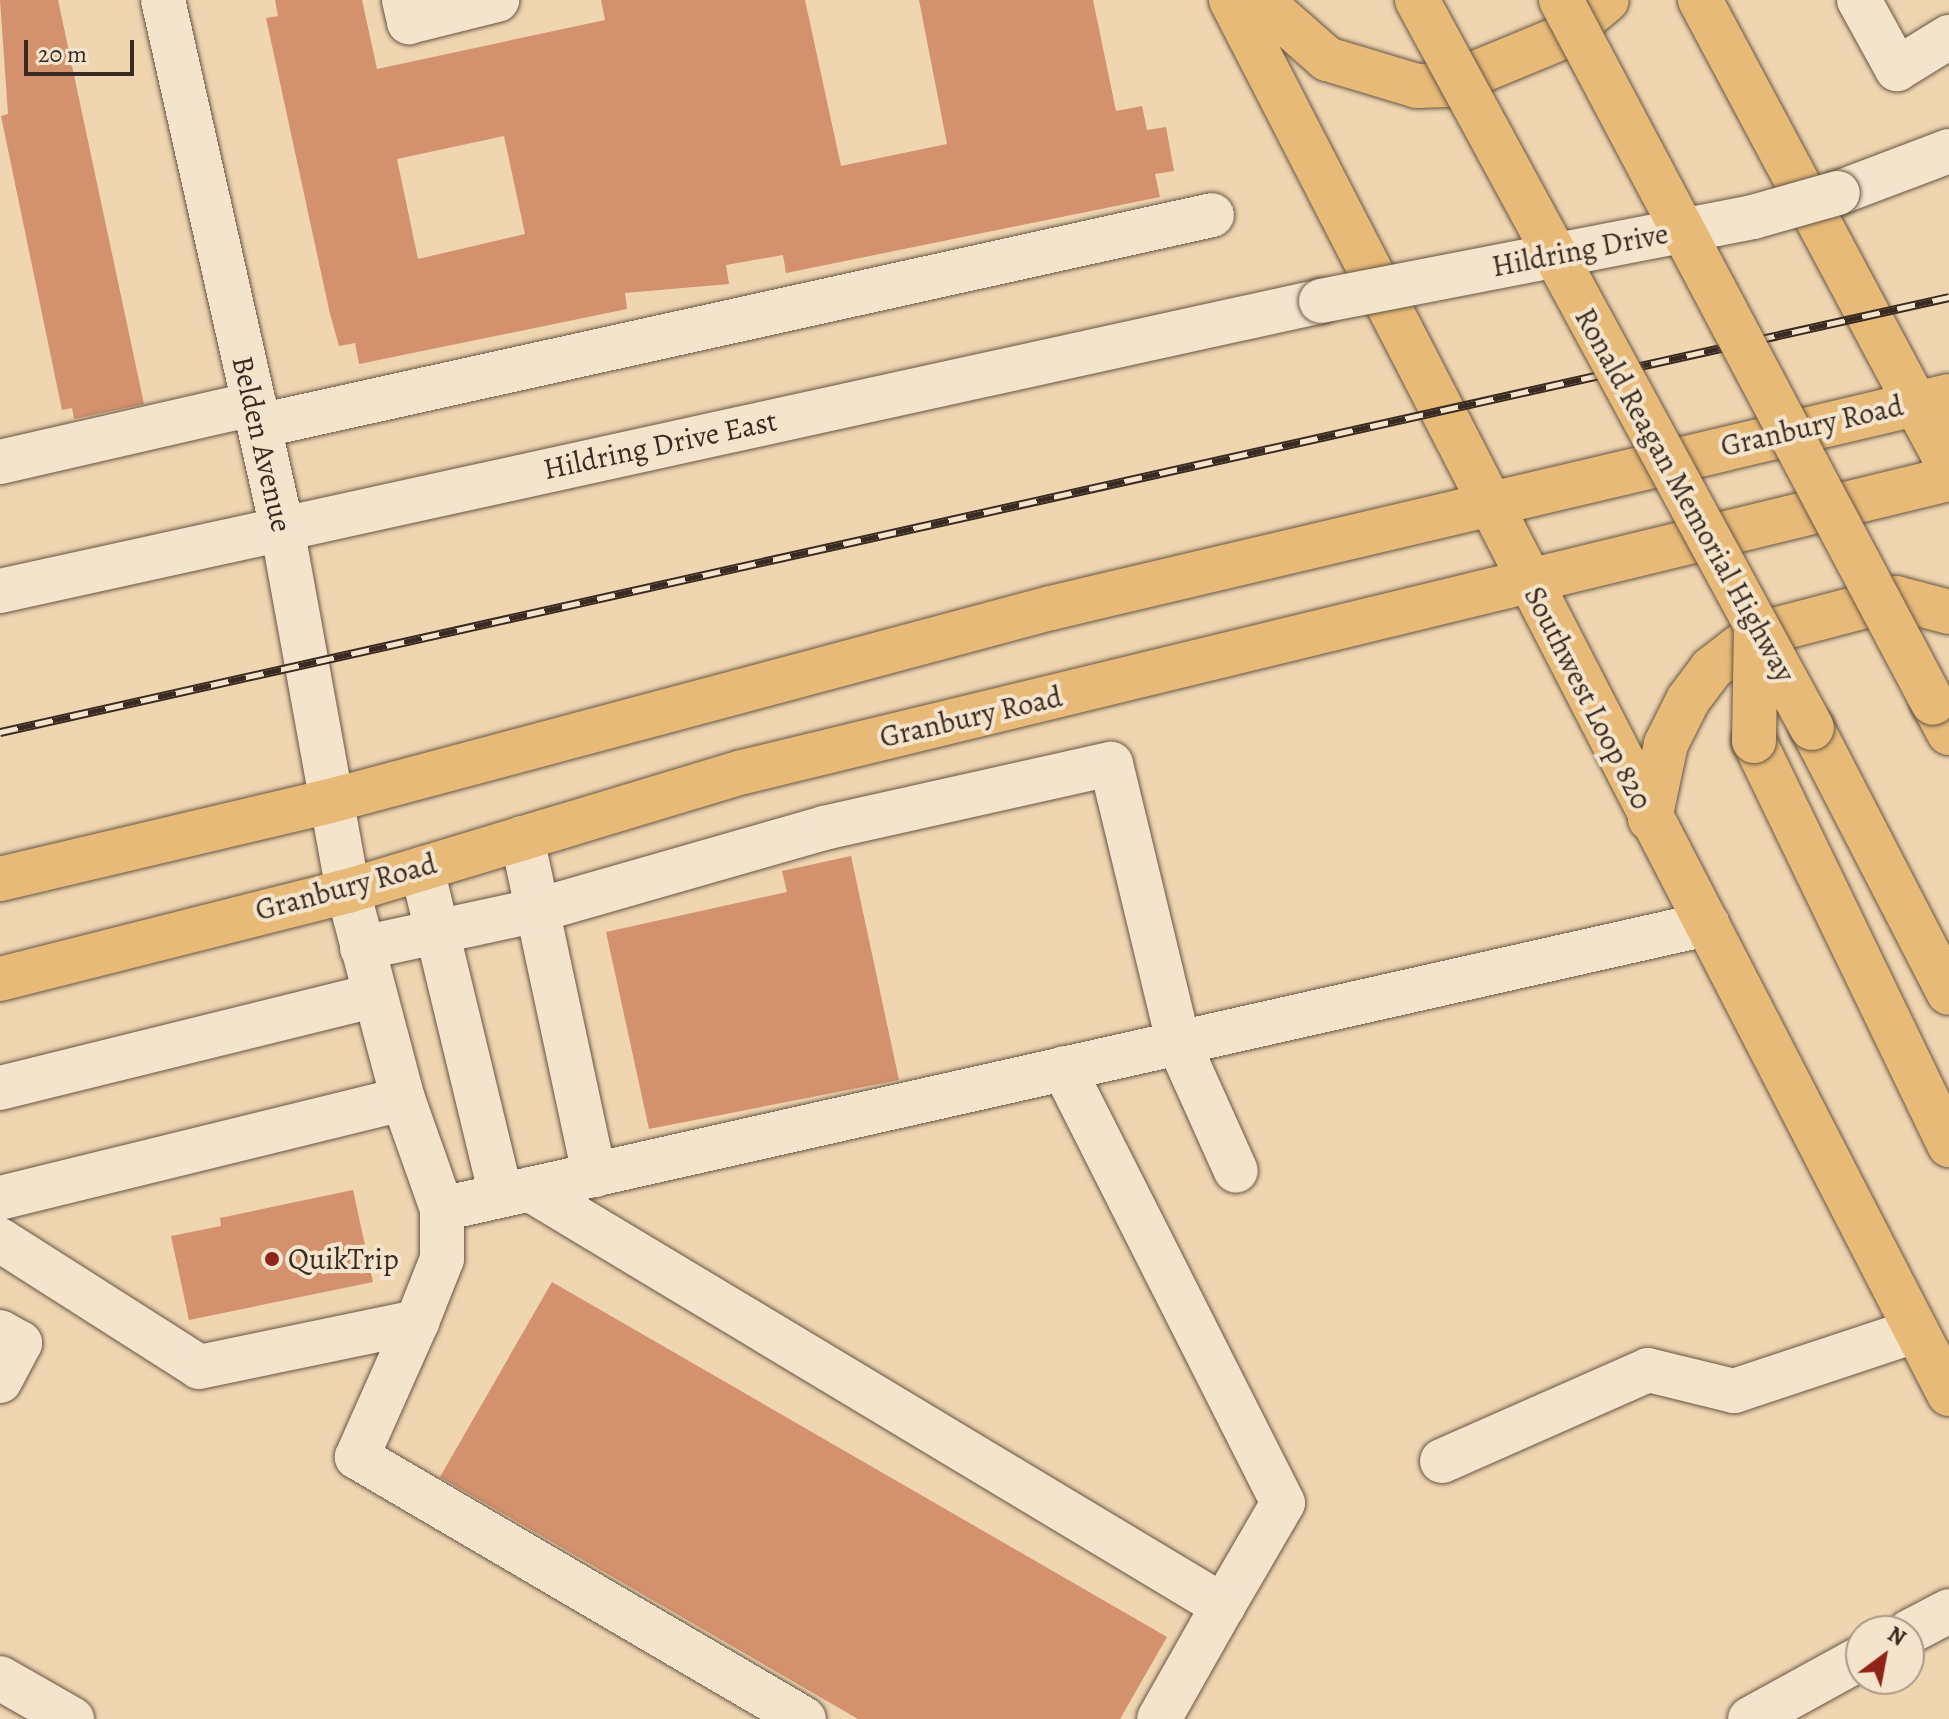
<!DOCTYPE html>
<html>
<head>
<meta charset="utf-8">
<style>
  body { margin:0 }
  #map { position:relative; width:1949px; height:1719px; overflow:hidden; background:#efd5b0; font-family:Alegreya,serif }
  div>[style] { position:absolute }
  .building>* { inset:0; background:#d3916d }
  .roads { filter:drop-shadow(0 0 2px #665645) drop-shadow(0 0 2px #665645) }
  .minor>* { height:44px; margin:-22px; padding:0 22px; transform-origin:22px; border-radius:22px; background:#f5e4cc }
  .major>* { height:44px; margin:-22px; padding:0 22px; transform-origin:22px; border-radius:22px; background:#e8ba78 }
  .highway>* { height:44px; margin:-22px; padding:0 22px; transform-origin:22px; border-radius:22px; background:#e8ba78 }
  .rail>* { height:9px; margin-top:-4.5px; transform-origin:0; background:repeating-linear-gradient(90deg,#f5e4cc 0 18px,#392b21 0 36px); box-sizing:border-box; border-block:2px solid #392b21 }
  .bridges { filter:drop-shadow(0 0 2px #665645) drop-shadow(0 0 2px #665645) }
  .minor-bridge>* { height:44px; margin:-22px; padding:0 22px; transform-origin:22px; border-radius:22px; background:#f5e4cc }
  .highway-bridge>* { height:44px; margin:-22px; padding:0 22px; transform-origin:22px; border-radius:22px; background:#e8ba78 }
  .dots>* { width:22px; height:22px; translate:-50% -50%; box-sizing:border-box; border:4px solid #f5e4cc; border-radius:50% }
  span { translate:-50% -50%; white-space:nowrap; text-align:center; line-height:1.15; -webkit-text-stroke:8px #f5e4cc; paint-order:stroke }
  .street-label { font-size:30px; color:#392b21 }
  .poi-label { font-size:30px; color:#392b21 }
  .left { translate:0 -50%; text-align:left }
  .north { position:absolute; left:1845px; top:1615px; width:80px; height:80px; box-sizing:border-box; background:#f5e4cc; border:2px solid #aa9a88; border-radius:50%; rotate:32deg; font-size:22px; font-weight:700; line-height:32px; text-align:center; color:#392b21 }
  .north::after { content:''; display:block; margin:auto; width:28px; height:36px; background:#8f2418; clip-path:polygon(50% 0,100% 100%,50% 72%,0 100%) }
  .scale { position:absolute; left:24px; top:40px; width:110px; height:36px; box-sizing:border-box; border:4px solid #392b21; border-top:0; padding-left:10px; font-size:24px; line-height:28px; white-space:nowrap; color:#392b21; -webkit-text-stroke:6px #f5e4cc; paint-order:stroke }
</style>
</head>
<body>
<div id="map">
  <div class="building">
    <i style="clip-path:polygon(0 0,58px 0,144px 404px,74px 419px,72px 408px,62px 410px,1px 116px,8px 114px)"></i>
    <i style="clip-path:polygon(evenodd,275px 0,362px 0,377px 69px,605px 20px,601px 0,805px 0,841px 166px,947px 144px,919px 0,1093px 0,1116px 111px,1142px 106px,1147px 130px,1166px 127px,1174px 171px,1155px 174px,1160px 197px,786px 273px,783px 255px,726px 265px,729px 284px,625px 293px,627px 309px,359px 364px,355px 343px,339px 346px,330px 314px,266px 18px,278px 16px,275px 0,504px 136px,525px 234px,418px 259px,397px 159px,504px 136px)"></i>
    <i style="clip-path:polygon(851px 856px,899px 1080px,649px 1129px,606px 932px,787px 892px,782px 871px)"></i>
    <i style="clip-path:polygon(353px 1190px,373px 1282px,189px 1320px,171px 1236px,221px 1226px,220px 1218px)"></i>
    <i style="clip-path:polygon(552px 1282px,1167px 1637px,1120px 1719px,858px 1719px,440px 1477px)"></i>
  </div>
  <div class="roads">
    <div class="minor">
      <i style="left:404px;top:0;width:23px;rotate:77deg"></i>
      <i style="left:409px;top:22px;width:91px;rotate:-14deg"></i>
      <i style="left:1859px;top:0;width:79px;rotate:61.2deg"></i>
      <i style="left:1897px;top:69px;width:61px;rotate:-31.6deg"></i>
      <i style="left:1838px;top:193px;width:119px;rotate:-20.7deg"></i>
      <i style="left:259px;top:426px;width:976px;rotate:-12.48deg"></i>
      <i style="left:0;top:462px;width:261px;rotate:-12.9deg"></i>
      <i style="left:0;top:591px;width:1352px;rotate:-12.38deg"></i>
      <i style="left:522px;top:838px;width:345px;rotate:77.9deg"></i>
      <i style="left:422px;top:869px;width:336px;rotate:76.4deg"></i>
      <i style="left:362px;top:948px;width:180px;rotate:-12.2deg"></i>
      <i style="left:538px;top:910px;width:298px;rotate:-16deg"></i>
      <i style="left:824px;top:828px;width:294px;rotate:-12.6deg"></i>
      <i style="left:1111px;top:764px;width:286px;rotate:76.4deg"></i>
      <i style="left:1178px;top:1042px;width:141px;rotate:65.8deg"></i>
      <i style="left:0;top:1088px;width:386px;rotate:-13.9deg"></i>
      <i style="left:529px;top:1189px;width:810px;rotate:31deg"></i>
      <i style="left:1223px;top:1606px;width:119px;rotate:-59.8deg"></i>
      <i style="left:1283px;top:1503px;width:487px;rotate:-116.8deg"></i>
      <i style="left:0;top:1198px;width:415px;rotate:-13.8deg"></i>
      <i style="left:442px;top:1209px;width:1297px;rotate:-12.7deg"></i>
      <i style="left:0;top:1240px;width:236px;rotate:32.5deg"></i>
      <i style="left:199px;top:1367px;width:223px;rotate:-11.7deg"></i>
      <i style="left:417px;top:1322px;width:68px;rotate:-68.4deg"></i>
      <i style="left:442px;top:1259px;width:50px;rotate:-90deg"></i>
      <i style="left:442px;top:1209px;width:117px;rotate:-109.5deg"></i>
      <i style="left:403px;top:1099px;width:215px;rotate:-104.8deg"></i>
      <i style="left:348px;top:891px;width:369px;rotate:-100.3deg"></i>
      <i style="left:282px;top:528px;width:541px;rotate:-102.7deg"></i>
      <i style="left:417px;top:1322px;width:148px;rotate:114deg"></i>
      <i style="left:357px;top:1457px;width:518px;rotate:30.38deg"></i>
      <i style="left:0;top:1332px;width:23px;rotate:29deg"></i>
      <i style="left:20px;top:1343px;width:43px;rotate:117.8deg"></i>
      <i style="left:1442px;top:1461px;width:225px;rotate:-23.8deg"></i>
      <i style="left:1648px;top:1370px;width:89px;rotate:13.7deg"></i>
      <i style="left:1734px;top:1391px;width:190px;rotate:-18.4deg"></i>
      <i style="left:1909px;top:1632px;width:45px;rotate:-27.7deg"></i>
      <i style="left:0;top:1678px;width:83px;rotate:29.7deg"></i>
      <i style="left:1159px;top:1719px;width:130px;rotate:-60.5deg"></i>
      <i style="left:1750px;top:1719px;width:127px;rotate:-28.8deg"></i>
    </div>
    <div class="major">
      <i style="left:1231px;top:0;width:1568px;rotate:62.75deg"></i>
      <i style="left:1260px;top:0;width:89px;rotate:41.4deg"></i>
      <i style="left:1327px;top:59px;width:94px;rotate:16.7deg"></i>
      <i style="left:1417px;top:86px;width:30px;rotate:-2deg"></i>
      <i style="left:1447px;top:85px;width:126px;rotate:-22.5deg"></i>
      <i style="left:1563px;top:37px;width:57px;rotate:-40.1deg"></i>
      <i style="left:1700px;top:0;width:528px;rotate:61.88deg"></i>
      <i style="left:1650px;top:819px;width:77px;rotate:-78deg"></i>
      <i style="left:1666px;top:744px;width:49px;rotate:-63.4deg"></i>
      <i style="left:1688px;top:700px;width:39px;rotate:-53deg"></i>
      <i style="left:1711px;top:669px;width:56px;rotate:-37.7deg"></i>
      <i style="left:1755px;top:635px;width:146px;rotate:-14.7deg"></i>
      <i style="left:1896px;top:598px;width:55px;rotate:14.8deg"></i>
      <i style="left:0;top:879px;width:339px;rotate:-13.3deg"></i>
      <i style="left:330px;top:801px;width:746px;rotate:-14.99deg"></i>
      <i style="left:1051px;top:608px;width:923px;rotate:-13.28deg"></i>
      <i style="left:0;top:979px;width:359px;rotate:-14.2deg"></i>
      <i style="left:348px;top:891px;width:413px;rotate:-16.8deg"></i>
      <i style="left:743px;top:772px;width:1241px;rotate:-13.66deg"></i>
    </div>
    <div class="highway">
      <i style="left:1933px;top:703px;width:34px;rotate:62deg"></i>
      <i style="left:1812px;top:728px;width:298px;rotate:62.7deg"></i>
      <i style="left:1754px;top:741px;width:449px;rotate:64.2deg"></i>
    </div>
  </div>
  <div class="rail">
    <i style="left:0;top:732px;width:1997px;rotate:-12.58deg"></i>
  </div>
  <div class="bridges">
    <div class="minor-bridge">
      <i style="left:1321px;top:301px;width:440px;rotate:-11deg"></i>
      <i style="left:1753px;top:217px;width:88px;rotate:-15.8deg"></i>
    </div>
    <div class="highway-bridge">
      <i style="left:1417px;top:0;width:828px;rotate:61.52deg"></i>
      <i style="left:1561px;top:0;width:795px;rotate:62.11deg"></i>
      <i style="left:1754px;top:741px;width:111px;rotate:-89deg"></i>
    </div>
  </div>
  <div class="dots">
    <i style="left:272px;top:1259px;background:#8f2418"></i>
  </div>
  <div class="street-label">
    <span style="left:1580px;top:250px;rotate:-11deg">Hildring Drive</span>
    <span style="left:1812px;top:426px;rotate:-13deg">Granbury Road</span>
    <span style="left:262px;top:444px;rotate:77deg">Belden Avenue</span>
    <span style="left:660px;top:445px;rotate:-12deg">Hildring Drive East</span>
    <span style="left:1685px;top:495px;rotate:61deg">Ronald Reagan Memorial Highway</span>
    <span style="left:1588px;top:698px;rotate:63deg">Southwest Loop 820</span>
    <span style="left:971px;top:717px;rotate:-13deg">Granbury Road</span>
    <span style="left:346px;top:887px;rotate:-15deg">Granbury Road</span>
  </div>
  <div class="poi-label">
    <span class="left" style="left:288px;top:1259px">QuikTrip</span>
  </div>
  <div class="north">N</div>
  <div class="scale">20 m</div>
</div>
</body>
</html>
